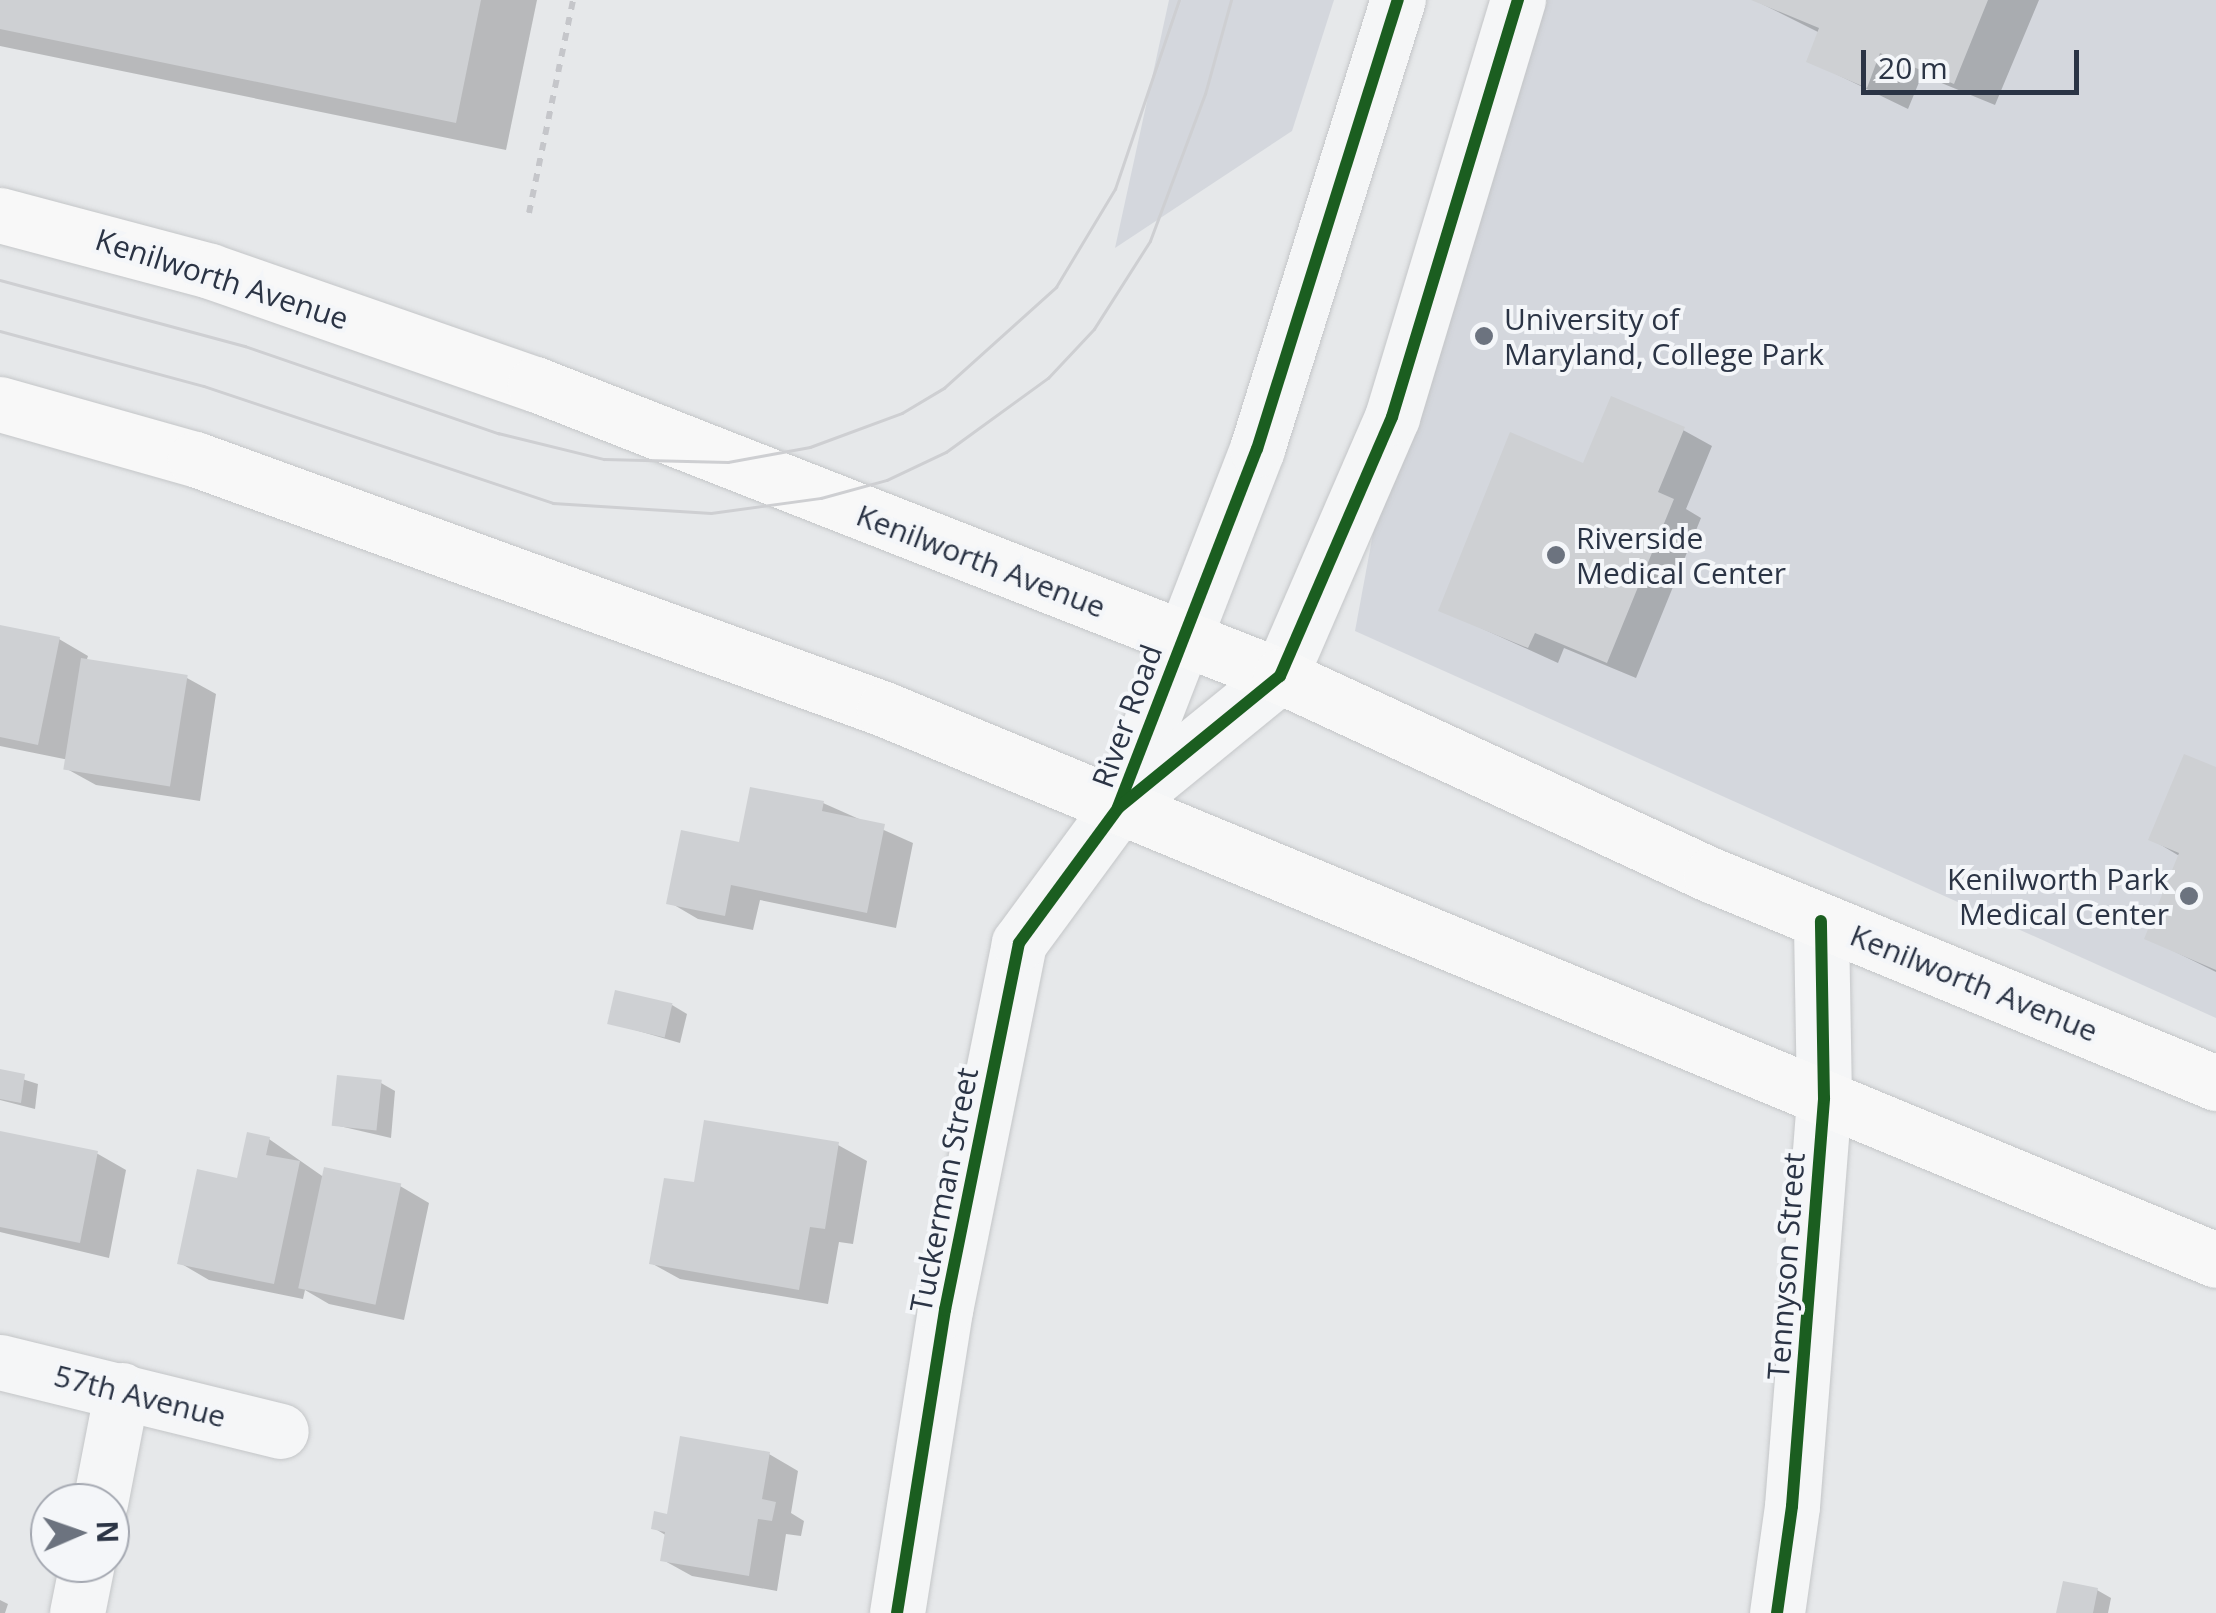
<!DOCTYPE html>
<html>
<head>
<meta charset="utf-8">
<style>
  body { margin:0 }
  #map { position:relative; width:2216px; height:1613px; overflow:hidden; background:#e6e8ea; font-family:"Open Sans",sans-serif }
  div>[style] { position:absolute }
  .built>* { inset:0; background:#d4d7dd }
  .shadow>* { inset:0; background:#0003 }
  .building>* { inset:0; background:#ced0d3; transform-origin:0 0 }
  .path>* { height:6px; margin-top:-3px; transform-origin:0; background:repeating-linear-gradient(90deg,#c5c6ca 0 8px,transparent 0 16px) }
  .roads { filter:drop-shadow(0 0 2px #c4c6c8) drop-shadow(0 0 2px #c4c6c8) }
  .minor>* { height:55px; margin:-27.5px; padding:0 27.5px; transform-origin:27.5px; border-radius:27.5px; background:#f5f6f7 }
  .major>* { height:55px; margin:-27.5px; padding:0 27.5px; transform-origin:27.5px; border-radius:27.5px; background:#f8f8f8 }
  .tram>* { height:2.5px; margin:-1.25px; padding:0 1.25px; transform-origin:1.25px; border-radius:1.25px; background:#cecfd2 }
  .cycleway>* { height:12px; margin:-6px; padding:0 6px; transform-origin:6px; border-radius:6px; background:#1b5e20 }
  .dots>* { width:28px; height:28px; translate:-50% -50%; box-sizing:border-box; border:5px solid #f4f6f9; border-radius:50% }
  span { translate:-50% -50%; white-space:nowrap; text-align:center; line-height:1.15; -webkit-text-stroke:8px #f4f6f9; paint-order:stroke }
  .street-label { font-size:30px; color:#2b3445 }
  .poi-label { font-size:30px; color:#2b3445 }
  .left { translate:0 -50%; text-align:left }
  .right { translate:-100% -50%; text-align:right }
  .north { position:absolute; left:30px; top:1483px; width:100px; height:100px; box-sizing:border-box; background:#f4f6f9; border:2px solid #a4a8b1; border-radius:50%; rotate:88deg; font-size:28px; font-weight:700; line-height:40px; text-align:center; color:#2b3445 }
  .north::after { content:''; display:block; margin:auto; width:35px; height:45px; background:#6c737f; clip-path:polygon(50% 0,100% 100%,50% 72%,0 100%) }
  .scale { position:absolute; left:1861px; top:50px; width:218px; height:45px; box-sizing:border-box; border:5px solid #2b3445; border-top:0; padding-left:12px; font-size:30px; line-height:35px; white-space:nowrap; color:#2b3445; -webkit-text-stroke:8px #f4f6f9; paint-order:stroke }
</style>
</head>
<body>
<div id="map">
  <div class="built">
    <i style="clip-path:polygon(1169px 0,1334px 0,1292px 131px,1115px 248px)"></i>
    <i style="clip-path:polygon(1519px 0,2216px 0,2216px 1018px,1355px 631px,1394px 420px)"></i>
  </div>
  <div class="shadow">
    <i style="clip-path:polygon(0 0,537px 0,506px 150px,0 46px)"></i>
    <i style="clip-path:polygon(1754px 0,2039px 0,1995px 105px,1922px 75px,1908px 109px,1809px 61px,1820px 33px)"></i>
    <i style="clip-path:polygon(1683px 430px,1712px 446px,1686px 509px,1701px 518px,1636px 678px,1564px 648px,1558px 663px,1441px 610px,1585px 466px)"></i>
    <i style="clip-path:polygon(0 627px,59px 639px,88px 656px,86px 662px,187px 678px,216px 694px,200px 801px,96px 785px,67px 769px,69px 760px,0 746px)"></i>
    <i style="clip-path:polygon(2216px 770px,2216px 972px,2147px 938px,2181px 857px,2151px 839px)"></i>
    <i style="clip-path:polygon(823px 803px,913px 843px,896px 928px,760px 900px,753px 930px,698px 919px,669px 902px,741px 845px)"></i>
    <i style="clip-path:polygon(672px 1005px,687px 1014px,680px 1043px,611px 1023px)"></i>
    <i style="clip-path:polygon(0 1072px,38px 1084px,35px 1109px,0 1100px)"></i>
    <i style="clip-path:polygon(381px 1083px,395px 1091px,391px 1138px,335px 1125px)"></i>
    <i style="clip-path:polygon(0 1134px,98px 1154px,126px 1170px,109px 1258px,0 1232px)"></i>
    <i style="clip-path:polygon(269px 1139px,325px 1178px,400px 1186px,429px 1203px,404px 1320px,329px 1304px,305px 1290px,303px 1299px,209px 1280px,180px 1263px)"></i>
    <i style="clip-path:polygon(838px 1145px,867px 1161px,853px 1244px,839px 1242px,828px 1304px,680px 1279px,651px 1263px,696px 1185px)"></i>
    <i style="clip-path:polygon(769px 1454px,798px 1471px,791px 1513px,804px 1521px,801px 1536px,786px 1534px,777px 1591px,692px 1576px,663px 1560px,667px 1536px,654px 1528px)"></i>
    <i style="clip-path:polygon(2097px 1590px,2111px 1598px,2108px 1613px,2058px 1613px)"></i>
    <i style="clip-path:polygon(0 1600px,8px 1604px,5px 1613px,0 1613px)"></i>
  </div>
  <div class="building">
    <i style="clip-path:polygon(0 0,481px 0,456px 123px,0 29px)"></i>
    <i style="clip-path:polygon(1751px 0,1988px 0,1954px 84px,1880px 53px,1867px 88px,1806px 62px,1819px 28px)"></i>
    <i style="clip-path:polygon(1611px 396px,1685px 427px,1658px 492px,1674px 499px,1607px 663px,1535px 633px,1528px 648px,1438px 611px,1510px 432px,1583px 463px)"></i>
    <i style="clip-path:polygon(0 625px,60px 637px,38px 745px,0 737px)"></i>
    <i style="left:81px;top:658px;width:108px;height:113px;rotate:9deg"></i>
    <i style="clip-path:polygon(2184px 754px,2216px 767px,2216px 970px,2144px 939px,2179px 853px,2148px 840px)"></i>
    <i style="clip-path:polygon(750px 787px,824px 801px,822px 811px,885px 824px,867px 913px,731px 885px,725px 916px,666px 904px,681px 830px,739px 842px)"></i>
    <i style="left:615px;top:990px;width:59px;height:35px;rotate:13deg"></i>
    <i style="clip-path:polygon(0 1069px,25px 1074px,21px 1103px,0 1099px)"></i>
    <i style="left:337px;top:1075px;width:45px;height:51px;rotate:6deg"></i>
    <i style="clip-path:polygon(704px 1120px,839px 1142px,825px 1229px,810px 1227px,799px 1290px,649px 1264px,664px 1178px,694px 1182px)"></i>
    <i style="clip-path:polygon(0 1131px,98px 1151px,80px 1243px,0 1227px)"></i>
    <i style="clip-path:polygon(247px 1132px,270px 1137px,266px 1155px,300px 1161px,274px 1284px,177px 1264px,197px 1169px,237px 1178px)"></i>
    <i style="left:324px;top:1167px;width:79px;height:124px;rotate:12deg"></i>
    <i style="clip-path:polygon(680px 1436px,770px 1452px,762px 1499px,776px 1502px,772px 1521px,758px 1519px,749px 1576px,660px 1561px,665px 1532px,651px 1529px,654px 1511px,667px 1514px)"></i>
    <i style="clip-path:polygon(2063px 1581px,2098px 1588px,2093px 1613px,2056px 1613px)"></i>
  </div>
  <div class="path">
    <i style="left:529px;top:213px;width:217px;rotate:-78.3deg"></i>
  </div>
  <div class="roads">
    <div class="minor">
      <i style="left:1119px;top:805px;width:382px;rotate:-68.8deg"></i>
      <i style="left:1257px;top:449px;width:471px;rotate:-72.6deg"></i>
      <i style="left:0;top:1362px;width:289px;rotate:13.8deg"></i>
      <i style="left:100px;top:1503px;width:115px;rotate:-79deg"></i>
      <i style="left:77px;top:1613px;width:51px;rotate:-78.7deg"></i>
      <i style="left:897px;top:1613px;width:307px;rotate:-81deg"></i>
      <i style="left:945px;top:1310px;width:374px;rotate:-78.6deg"></i>
      <i style="left:1019px;top:943px;width:167px;rotate:-53.7deg"></i>
      <i style="left:1118px;top:808px;width:209px;rotate:-39.2deg"></i>
      <i style="left:1280px;top:676px;width:282px;rotate:-66.6deg"></i>
      <i style="left:1392px;top:417px;width:436px;rotate:-73.2deg"></i>
      <i style="left:1777px;top:1613px;width:108px;rotate:-82deg"></i>
      <i style="left:1792px;top:1506px;width:409px;rotate:-85.5deg"></i>
      <i style="left:1824px;top:1098px;width:177px;rotate:-91deg"></i>
    </div>
    <div class="major">
      <i style="left:0;top:215px;width:217px;rotate:14.9deg"></i>
      <i style="left:210px;top:271px;width:344px;rotate:19.2deg"></i>
      <i style="left:535px;top:384px;width:800px;rotate:21.4deg"></i>
      <i style="left:1280px;top:676px;width:475px;rotate:24.8deg"></i>
      <i style="left:1711px;top:875px;width:546px;rotate:22.39deg"></i>
      <i style="left:0;top:404px;width:203px;rotate:15.8deg"></i>
      <i style="left:195px;top:459px;width:733px;rotate:19.94deg"></i>
      <i style="left:884px;top:709px;width:1441px;rotate:22.47deg"></i>
    </div>
  </div>
  <div class="tram">
    <i style="left:0;top:280px;width:254px;rotate:15.1deg"></i>
    <i style="left:245px;top:346px;width:268px;rotate:19deg"></i>
    <i style="left:498px;top:433px;width:109px;rotate:13.8deg"></i>
    <i style="left:604px;top:459px;width:124px;rotate:1.4deg"></i>
    <i style="left:728px;top:462px;width:83px;rotate:-10.4deg"></i>
    <i style="left:810px;top:447px;width:98px;rotate:-20.3deg"></i>
    <i style="left:902px;top:413px;width:49px;rotate:-30.8deg"></i>
    <i style="left:944px;top:388px;width:151px;rotate:-42deg"></i>
    <i style="left:1056px;top:287px;width:114px;rotate:-59deg"></i>
    <i style="left:1115px;top:189px;width:200px;rotate:-71.3deg"></i>
    <i style="left:0;top:331px;width:211px;rotate:15.1deg"></i>
    <i style="left:204px;top:386px;width:368px;rotate:18.5deg"></i>
    <i style="left:553px;top:503px;width:158px;rotate:3.6deg"></i>
    <i style="left:711px;top:513px;width:111px;rotate:-7.8deg"></i>
    <i style="left:821px;top:498px;width:68px;rotate:-15.3deg"></i>
    <i style="left:887px;top:480px;width:65px;rotate:-25.4deg"></i>
    <i style="left:946px;top:452px;width:126px;rotate:-36deg"></i>
    <i style="left:1048px;top:378px;width:67px;rotate:-46.8deg"></i>
    <i style="left:1094px;top:329px;width:104px;rotate:-57.5deg"></i>
    <i style="left:1150px;top:241px;width:157px;rotate:-69.5deg"></i>
    <i style="left:1205px;top:94px;width:98px;rotate:-74.5deg"></i>
  </div>
  <div class="cycleway">
    <i style="left:1118px;top:807px;width:384px;rotate:-68.8deg"></i>
    <i style="left:1257px;top:449px;width:471px;rotate:-72.6deg"></i>
    <i style="left:897px;top:1613px;width:307px;rotate:-81deg"></i>
    <i style="left:945px;top:1310px;width:374px;rotate:-78.6deg"></i>
    <i style="left:1019px;top:943px;width:167px;rotate:-53.7deg"></i>
    <i style="left:1118px;top:808px;width:209px;rotate:-39.2deg"></i>
    <i style="left:1280px;top:676px;width:282px;rotate:-66.6deg"></i>
    <i style="left:1392px;top:417px;width:436px;rotate:-73.2deg"></i>
    <i style="left:1777px;top:1613px;width:108px;rotate:-82deg"></i>
    <i style="left:1792px;top:1506px;width:409px;rotate:-85.5deg"></i>
    <i style="left:1824px;top:1098px;width:177px;rotate:-91deg"></i>
  </div>
  <div class="dots">
    <i style="left:1484px;top:336px;background:#6c737f"></i>
    <i style="left:1556px;top:555px;background:#6c737f"></i>
    <i style="left:2189px;top:896px;background:#6c737f"></i>
  </div>
  <div class="street-label">
    <span style="left:222px;top:279px;rotate:18deg">Kenilworth Avenue</span>
    <span style="left:981px;top:561px;rotate:21deg">Kenilworth Avenue</span>
    <span style="left:1127px;top:716px;rotate:-70deg">River Road</span>
    <span style="left:1974px;top:983px;rotate:22deg">Kenilworth Avenue</span>
    <span style="left:944px;top:1190px;rotate:-79deg">Tuckerman Street</span>
    <span style="left:1786px;top:1266px;rotate:-86deg">Tennyson Street</span>
    <span style="left:140px;top:1396px;rotate:14deg">57th Avenue</span>
  </div>
  <div class="poi-label">
    <span class="left" style="left:1504px;top:336px">University of<br>Maryland, College Park</span>
    <span class="left" style="left:1576px;top:555px">Riverside<br>Medical Center</span>
    <span class="right" style="left:2169px;top:896px">Kenilworth Park<br>Medical Center</span>
  </div>
  <div class="north">N</div>
  <div class="scale">20 m</div>
</div>
</body>
</html>
